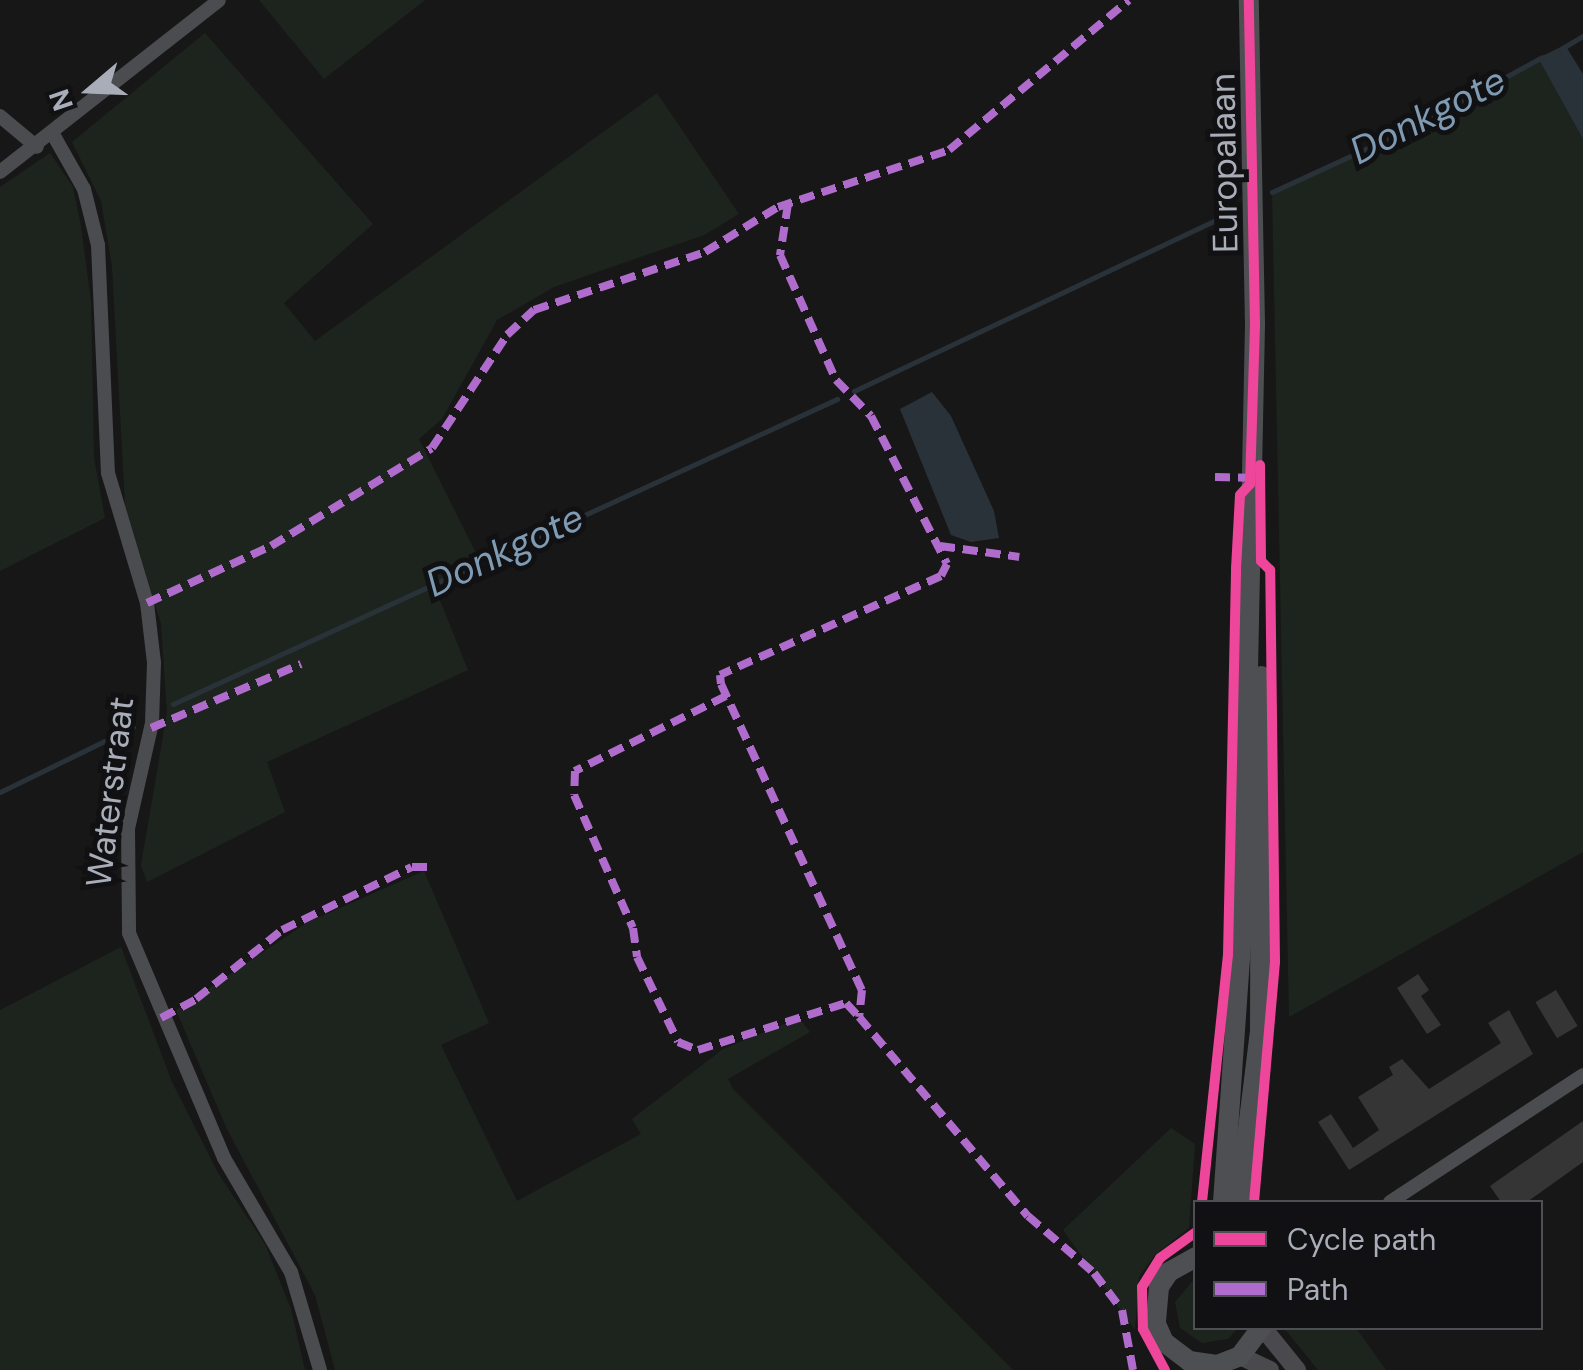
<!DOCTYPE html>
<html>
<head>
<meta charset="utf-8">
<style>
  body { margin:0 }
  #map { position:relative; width:1583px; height:1370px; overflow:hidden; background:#171717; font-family:"DM Sans",sans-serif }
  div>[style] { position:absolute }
  .green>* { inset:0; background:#1d241e }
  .water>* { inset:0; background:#2a3239 }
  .stream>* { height:5px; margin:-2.5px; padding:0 2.5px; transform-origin:2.5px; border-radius:2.5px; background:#2a3239 }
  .building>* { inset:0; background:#353536; transform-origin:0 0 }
  .minor>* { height:14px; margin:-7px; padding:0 7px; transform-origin:7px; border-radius:7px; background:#4b4c50 }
  .secondary>* { height:18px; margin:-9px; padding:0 9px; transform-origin:9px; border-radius:9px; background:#4a4a4e }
  .primary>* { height:20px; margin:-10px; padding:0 10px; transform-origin:10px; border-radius:10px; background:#4d4f52 }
  .quiet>* { height:8px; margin-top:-4px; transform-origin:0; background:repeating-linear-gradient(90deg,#b06ccc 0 15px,transparent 0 23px) }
  .cycleway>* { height:10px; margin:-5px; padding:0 5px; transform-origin:5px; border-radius:5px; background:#ed469a }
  span { translate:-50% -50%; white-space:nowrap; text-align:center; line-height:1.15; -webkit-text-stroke:10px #111113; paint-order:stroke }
  .street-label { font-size:35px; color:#a8adb8 }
  .water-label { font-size:38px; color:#7f9bb3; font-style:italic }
  .legend { position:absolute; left:1193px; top:1200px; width:350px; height:130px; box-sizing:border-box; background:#111113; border:2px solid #4d4f55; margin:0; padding:12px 18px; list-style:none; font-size:30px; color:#a8adb8 }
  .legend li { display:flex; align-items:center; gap:20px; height:50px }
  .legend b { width:50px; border:2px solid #4d4f55 }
  .north { position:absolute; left:40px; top:40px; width:100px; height:100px; -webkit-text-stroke:8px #111113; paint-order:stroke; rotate:251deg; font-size:28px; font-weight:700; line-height:40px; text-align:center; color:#a8adb8 }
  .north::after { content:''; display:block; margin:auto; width:35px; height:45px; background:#a8adb8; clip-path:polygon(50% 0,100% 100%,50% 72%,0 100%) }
</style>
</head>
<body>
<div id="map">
  <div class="green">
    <i style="clip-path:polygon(259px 0,425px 0,324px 79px)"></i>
    <i style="clip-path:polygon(205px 33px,373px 224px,284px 303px,315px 341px,657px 93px,739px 214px,704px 235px,554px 287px,497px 320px,442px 419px,419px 439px,480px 561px,433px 583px,468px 670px,267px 762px,285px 812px,147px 882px,141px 865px,167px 713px,161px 624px,125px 505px,112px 266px,101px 201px,72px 142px)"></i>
    <i style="clip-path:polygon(1538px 58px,1583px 139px,1583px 852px,1289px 1017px,1272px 192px,1418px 125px)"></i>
    <i style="clip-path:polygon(50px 153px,73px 187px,81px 226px,91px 301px,94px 458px,105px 518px,0 571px,0 187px)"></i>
    <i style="clip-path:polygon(424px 871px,489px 1023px,441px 1045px,517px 1201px,641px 1134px,632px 1119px,723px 1049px,799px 1018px,810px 1032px,728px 1079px,733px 1089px,1013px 1370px,335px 1370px,315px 1295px,226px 1127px,176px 1010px,308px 922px)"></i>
    <i style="clip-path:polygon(121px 947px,172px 1082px,218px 1173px,265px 1244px,291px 1309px,305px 1370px,0 1370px,0 1010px)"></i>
    <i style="clip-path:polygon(1171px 1128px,1195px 1144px,1189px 1228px,1155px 1255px,1139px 1277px,1135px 1330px,1063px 1230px)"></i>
    <i style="clip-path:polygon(1195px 1278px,1196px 1328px,1238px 1328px,1228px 1339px,1202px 1343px,1180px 1328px,1175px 1302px)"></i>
    <i style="clip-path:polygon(1284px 1328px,1356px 1328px,1386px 1370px,1318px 1370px)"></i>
  </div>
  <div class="water">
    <i style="clip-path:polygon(1565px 45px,1583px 74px,1583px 139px,1538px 58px)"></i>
    <i style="clip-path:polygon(932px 392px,951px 416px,994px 511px,999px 538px,971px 542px,951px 535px,900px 409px)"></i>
  </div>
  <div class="stream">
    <i style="left:1561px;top:49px;width:26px;rotate:-31deg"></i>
    <i style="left:1272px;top:192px;width:161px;rotate:-24.7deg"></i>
    <i style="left:1418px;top:125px;width:141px;rotate:-28.7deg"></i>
    <i style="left:854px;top:391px;width:419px;rotate:-25.3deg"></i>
    <i style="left:173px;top:704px;width:731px;rotate:-24.67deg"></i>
    <i style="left:0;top:792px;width:148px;rotate:-26deg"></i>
  </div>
  <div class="building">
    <i style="clip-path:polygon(1418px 974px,1429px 990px,1421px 996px,1441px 1025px,1427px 1034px,1397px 988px)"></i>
    <i style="left:1556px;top:990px;width:42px;height:24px;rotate:59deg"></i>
    <i style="clip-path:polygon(1509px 1010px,1533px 1054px,1349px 1170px,1318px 1122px,1331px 1114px,1353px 1148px,1379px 1130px,1358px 1097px,1393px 1075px,1389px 1067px,1402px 1059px,1429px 1089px,1501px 1043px,1488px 1023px)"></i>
    <i style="clip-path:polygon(1583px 1121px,1583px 1162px,1527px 1202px,1501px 1202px,1490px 1186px)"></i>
  </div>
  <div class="minor">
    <i style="left:0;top:116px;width:48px;rotate:40deg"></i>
    <i style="left:54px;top:136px;width:61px;rotate:60.5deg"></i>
    <i style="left:84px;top:189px;width:58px;rotate:76deg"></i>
    <i style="left:98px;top:245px;width:228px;rotate:87.5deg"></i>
    <i style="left:108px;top:473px;width:136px;rotate:73.3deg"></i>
    <i style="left:147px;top:603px;width:60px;rotate:83.3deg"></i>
    <i style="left:154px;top:663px;width:60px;rotate:91.9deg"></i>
    <i style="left:152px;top:723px;width:109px;rotate:102.8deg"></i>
    <i style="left:128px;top:829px;width:104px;rotate:89.4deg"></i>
    <i style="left:129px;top:933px;width:244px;rotate:67.1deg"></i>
    <i style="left:224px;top:1158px;width:132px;rotate:59.6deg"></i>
    <i style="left:291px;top:1272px;width:102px;rotate:73.5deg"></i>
    <i style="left:0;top:172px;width:278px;rotate:-38.1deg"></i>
    <i style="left:1390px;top:1202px;width:231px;rotate:-33.3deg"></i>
  </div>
  <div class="secondary">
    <i style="left:1263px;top:1328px;width:54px;rotate:51deg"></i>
    <i style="left:1240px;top:1356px;width:33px;rotate:25deg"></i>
  </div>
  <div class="primary">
    <i style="left:1223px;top:1202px;width:286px;rotate:-86deg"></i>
    <i style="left:1243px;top:917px;width:592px;rotate:-88.84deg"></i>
    <i style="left:1255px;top:325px;width:325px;rotate:-91.1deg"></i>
    <i style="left:1239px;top:1202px;width:173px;rotate:-83deg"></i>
    <i style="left:1260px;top:1030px;width:354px;rotate:-89.8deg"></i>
    <i style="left:1196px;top:1257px;width:31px;rotate:151deg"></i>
    <i style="left:1169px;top:1272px;width:18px;rotate:124deg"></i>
    <i style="left:1159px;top:1287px;width:37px;rotate:95deg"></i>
    <i style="left:1156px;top:1324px;width:20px;rotate:66deg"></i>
    <i style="left:1164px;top:1342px;width:31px;rotate:37deg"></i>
    <i style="left:1189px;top:1361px;width:28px;rotate:8deg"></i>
    <i style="left:1217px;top:1365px;width:25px;rotate:-21deg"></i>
    <i style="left:1240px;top:1356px;width:35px;rotate:-53deg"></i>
  </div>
  <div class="quiet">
    <i style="left:788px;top:204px;width:52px;rotate:98.9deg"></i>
    <i style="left:780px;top:255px;width:137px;rotate:65.9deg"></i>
    <i style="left:836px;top:380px;width:50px;rotate:45.8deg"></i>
    <i style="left:871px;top:416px;width:166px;rotate:62.8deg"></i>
    <i style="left:947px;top:564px;width:13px;rotate:117deg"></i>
    <i style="left:941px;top:576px;width:242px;rotate:155.9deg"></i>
    <i style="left:720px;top:675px;width:9px;rotate:84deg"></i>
    <i style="left:721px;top:684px;width:337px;rotate:65.3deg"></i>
    <i style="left:862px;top:990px;width:27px;rotate:96deg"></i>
    <i style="left:859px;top:1017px;width:261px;rotate:49.7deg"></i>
    <i style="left:1028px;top:1216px;width:87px;rotate:40.8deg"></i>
    <i style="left:1094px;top:1273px;width:46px;rotate:52.9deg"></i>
    <i style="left:1122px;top:1310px;width:61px;rotate:79.6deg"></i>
    <i style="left:1215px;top:477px;width:45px;rotate:1.3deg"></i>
    <i style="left:940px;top:546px;width:80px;rotate:7.9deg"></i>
    <i style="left:147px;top:603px;width:136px;rotate:-24.7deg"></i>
    <i style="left:271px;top:546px;width:188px;rotate:-31.3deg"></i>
    <i style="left:432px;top:448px;width:136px;rotate:-56.4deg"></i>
    <i style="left:507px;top:335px;width:37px;rotate:-43deg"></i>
    <i style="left:534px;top:310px;width:181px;rotate:-18.7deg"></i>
    <i style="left:705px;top:252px;width:86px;rotate:-31.7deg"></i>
    <i style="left:778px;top:207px;width:180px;rotate:-18.4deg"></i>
    <i style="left:949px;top:150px;width:234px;rotate:-39.8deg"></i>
    <i style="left:726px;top:696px;width:169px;rotate:153.6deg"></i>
    <i style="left:575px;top:771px;width:24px;rotate:92deg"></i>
    <i style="left:574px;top:795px;width:145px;rotate:66.1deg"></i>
    <i style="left:633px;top:928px;width:29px;rotate:82deg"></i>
    <i style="left:637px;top:957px;width:94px;rotate:64.2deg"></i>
    <i style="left:678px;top:1042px;width:22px;rotate:22deg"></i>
    <i style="left:698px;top:1050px;width:155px;rotate:-17.6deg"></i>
    <i style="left:846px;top:1003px;width:19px;rotate:47deg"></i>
    <i style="left:151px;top:728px;width:163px;rotate:-23.1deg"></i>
    <i style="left:161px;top:1018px;width:40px;rotate:-28deg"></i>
    <i style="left:196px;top:999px;width:110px;rotate:-38.7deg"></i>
    <i style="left:282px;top:930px;width:144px;rotate:-25.9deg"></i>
    <i style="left:412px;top:867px;width:18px"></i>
  </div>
  <div class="cycleway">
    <i style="left:1202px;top:1202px;width:248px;rotate:-84deg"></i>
    <i style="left:1228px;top:955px;width:386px;rotate:-88.8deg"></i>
    <i style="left:1236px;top:569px;width:74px;rotate:-86.9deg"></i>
    <i style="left:1240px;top:495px;width:15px;rotate:-48deg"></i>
    <i style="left:1250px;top:484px;width:159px;rotate:-88.2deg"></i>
    <i style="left:1255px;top:325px;width:325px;rotate:-91.1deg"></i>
    <i style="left:1254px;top:1202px;width:241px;rotate:-85deg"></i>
    <i style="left:1275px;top:962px;width:392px;rotate:-90.7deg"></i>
    <i style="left:1270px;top:570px;width:13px;rotate:-135deg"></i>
    <i style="left:1261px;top:561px;width:96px;rotate:-90.6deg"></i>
    <i style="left:1165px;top:1370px;width:47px;rotate:-118.2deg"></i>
    <i style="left:1143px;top:1329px;width:42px;rotate:-91.4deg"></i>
    <i style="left:1142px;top:1287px;width:34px;rotate:-58deg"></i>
    <i style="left:1160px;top:1258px;width:44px;rotate:-35.8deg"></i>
  </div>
  <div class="street-label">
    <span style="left:1224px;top:163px;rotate:-91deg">Europalaan</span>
    <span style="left:110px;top:792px;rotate:-83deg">Waterstraat</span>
  </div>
  <div class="water-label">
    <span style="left:1428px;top:116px;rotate:-27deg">Donkgote</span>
    <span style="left:505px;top:551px;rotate:-25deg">Donkgote</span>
  </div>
  <ul class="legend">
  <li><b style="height:12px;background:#ed469a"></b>Cycle path</li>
  <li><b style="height:12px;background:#b06ccc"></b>Path</li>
  </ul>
  <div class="north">N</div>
</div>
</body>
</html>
